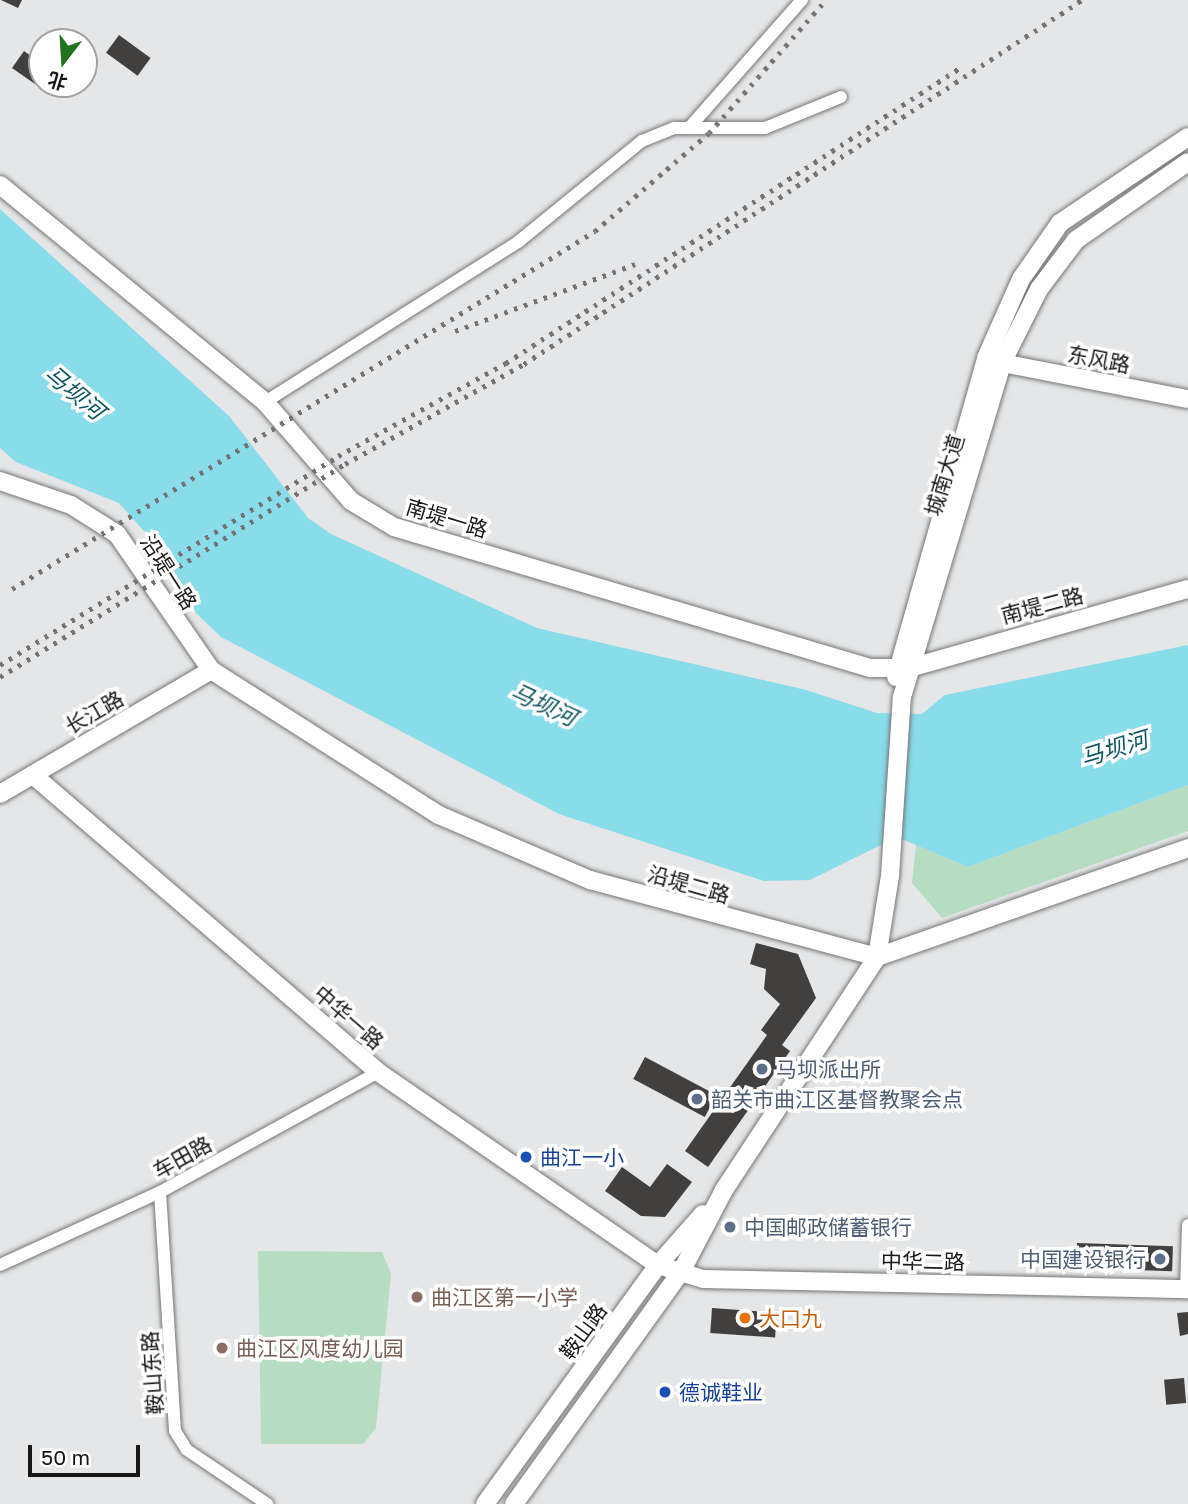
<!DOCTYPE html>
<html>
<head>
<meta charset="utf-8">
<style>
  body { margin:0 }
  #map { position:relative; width:1188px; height:1504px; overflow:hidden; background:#e5e6e7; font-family:"Golos Text","Noto Sans SC",sans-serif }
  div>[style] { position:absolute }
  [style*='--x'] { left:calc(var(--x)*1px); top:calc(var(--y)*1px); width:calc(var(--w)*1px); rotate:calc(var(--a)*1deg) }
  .green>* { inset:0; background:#b6ddc1 }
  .water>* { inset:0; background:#89dcea }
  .building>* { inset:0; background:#41403f; transform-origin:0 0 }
  .roads { filter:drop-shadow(0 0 2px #747576) drop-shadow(0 0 2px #747576) }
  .street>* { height:12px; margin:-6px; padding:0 6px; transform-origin:6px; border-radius:6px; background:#fff }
  .secondary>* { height:18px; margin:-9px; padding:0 9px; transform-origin:9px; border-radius:9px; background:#fff }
  .rail>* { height:4.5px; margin-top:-2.25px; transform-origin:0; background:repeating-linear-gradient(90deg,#737374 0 3.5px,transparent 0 10.5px) }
  .dots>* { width:19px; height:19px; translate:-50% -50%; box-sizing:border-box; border:4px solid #fff; border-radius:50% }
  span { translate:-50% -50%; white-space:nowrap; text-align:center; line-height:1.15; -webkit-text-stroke:7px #fff; paint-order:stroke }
  .street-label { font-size:21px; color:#171718 }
  .service-label { font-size:21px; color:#4e5e75 }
  .left { translate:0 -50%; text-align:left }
  .right { translate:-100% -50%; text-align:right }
  .transit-label { font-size:21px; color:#164399 }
  .education-label { font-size:21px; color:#785e54 }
  .food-label { font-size:21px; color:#c56008 }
  .water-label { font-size:23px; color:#0b5560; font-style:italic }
  .north { position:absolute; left:28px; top:28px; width:70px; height:70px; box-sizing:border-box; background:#fff; border:2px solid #a2a2a3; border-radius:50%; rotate:197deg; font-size:19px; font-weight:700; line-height:28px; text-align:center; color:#171718 }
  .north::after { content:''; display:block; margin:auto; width:24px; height:32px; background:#22731d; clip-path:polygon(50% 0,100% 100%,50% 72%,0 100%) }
  .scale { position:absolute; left:28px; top:1445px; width:112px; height:32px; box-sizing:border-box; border:4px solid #171718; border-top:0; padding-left:9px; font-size:21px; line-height:24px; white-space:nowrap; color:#171718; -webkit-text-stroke:5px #fff; paint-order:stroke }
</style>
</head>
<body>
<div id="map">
  <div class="green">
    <div style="clip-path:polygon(1188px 785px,1188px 831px,942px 918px,912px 883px,916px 845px,968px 867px)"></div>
    <div style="clip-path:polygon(258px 1251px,382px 1252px,391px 1274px,376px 1428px,363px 1444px,261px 1444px)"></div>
  </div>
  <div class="water">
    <div style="clip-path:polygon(0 209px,229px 416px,308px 518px,331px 534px,537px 628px,806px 690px,877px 713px,922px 714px,945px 695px,1188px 645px,1188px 785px,968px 867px,897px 837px,810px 880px,764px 881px,559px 814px,221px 637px,192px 609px,152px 540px,119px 503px,16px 462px,0 448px)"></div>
  </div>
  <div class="building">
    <div style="clip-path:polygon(1px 0,22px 0,18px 8px)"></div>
    <div style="left:119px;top:35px;width:39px;height:22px;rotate:36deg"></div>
    <div style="clip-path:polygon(24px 51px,42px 64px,35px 84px,12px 68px)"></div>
    <div style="clip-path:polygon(756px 943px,798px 954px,816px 998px,782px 1045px,790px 1051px,708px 1167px,685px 1151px,767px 1035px,761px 1030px,780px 1004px,764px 989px,766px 969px,750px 964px)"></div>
    <div style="left:645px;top:1057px;width:81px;height:25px;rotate:28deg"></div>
    <div style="clip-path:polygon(667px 1164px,692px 1182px,665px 1217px,641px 1216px,605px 1191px,622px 1167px,650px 1187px)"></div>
    <div style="left:1077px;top:1243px;width:96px;height:25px;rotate:2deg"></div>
    <div style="left:712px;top:1308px;width:65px;height:25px;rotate:4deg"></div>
    <div style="clip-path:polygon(1188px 1312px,1188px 1334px,1180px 1336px,1177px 1313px)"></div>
    <div style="left:1184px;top:1378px;width:25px;height:20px;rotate:85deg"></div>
  </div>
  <div class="roads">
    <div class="street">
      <div style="--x:689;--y:128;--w:171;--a:-48.6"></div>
      <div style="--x:265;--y:402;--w:299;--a:-32.3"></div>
      <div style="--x:518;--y:242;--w:160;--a:-39.2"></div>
      <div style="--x:642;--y:141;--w:35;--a:-22"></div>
      <div style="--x:675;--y:128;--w:90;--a:0"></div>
      <div style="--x:765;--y:128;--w:82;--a:-22.2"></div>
      <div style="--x:160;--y:1192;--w:239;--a:86.4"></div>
      <div style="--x:175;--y:1431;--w:22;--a:58"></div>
      <div style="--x:187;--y:1450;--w:97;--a:34"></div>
      <div style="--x:0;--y:1265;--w:176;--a:-24.5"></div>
      <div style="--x:160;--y:1192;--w:249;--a:-28.8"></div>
      <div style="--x:1186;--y:1289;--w:64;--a:-88.2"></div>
    </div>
    <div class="secondary">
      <div style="--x:0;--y:185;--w:343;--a:39.3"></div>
      <div style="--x:265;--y:402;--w:131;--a:49"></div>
      <div style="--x:351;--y:501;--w:50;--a:31.2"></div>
      <div style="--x:394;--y:527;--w:497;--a:16.5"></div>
      <div style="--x:871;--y:668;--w:39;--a:0"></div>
      <div style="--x:910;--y:668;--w:289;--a:-15.9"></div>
      <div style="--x:1002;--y:363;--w:189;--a:11"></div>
      <div style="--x:0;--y:481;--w:75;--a:18.7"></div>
      <div style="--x:71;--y:505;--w:54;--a:32.2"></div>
      <div style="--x:117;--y:534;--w:165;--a:55.3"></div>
      <div style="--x:211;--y:670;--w:270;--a:32.5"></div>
      <div style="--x:439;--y:815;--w:164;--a:23.3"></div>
      <div style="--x:590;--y:880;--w:297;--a:15"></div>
      <div style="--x:877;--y:957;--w:330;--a:-19.3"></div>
      <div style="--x:896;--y:677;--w:331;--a:-74.2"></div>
      <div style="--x:986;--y:358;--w:86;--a:-66.1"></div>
      <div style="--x:1021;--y:279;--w:68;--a:-55.1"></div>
      <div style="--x:1060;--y:223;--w:154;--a:-33.9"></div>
      <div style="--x:33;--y:775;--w:455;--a:40.7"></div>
      <div style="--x:378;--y:1072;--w:340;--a:34.6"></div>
      <div style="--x:658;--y:1265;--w:47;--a:17.3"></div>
      <div style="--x:703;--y:1279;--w:485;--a:1.2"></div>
      <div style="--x:0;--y:794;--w:245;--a:-30.4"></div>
      <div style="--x:485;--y:1504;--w:295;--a:-54.1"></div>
      <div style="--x:658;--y:1265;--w:68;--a:-48.6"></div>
      <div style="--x:514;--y:1504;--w:286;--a:-54.3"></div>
      <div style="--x:681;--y:1272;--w:93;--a:-62.3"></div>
      <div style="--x:724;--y:1190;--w:279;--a:-56.7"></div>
      <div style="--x:877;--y:957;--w:82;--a:-80.9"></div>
      <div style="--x:890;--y:876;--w:179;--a:-86.2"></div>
      <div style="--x:902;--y:697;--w:349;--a:-73.3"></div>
      <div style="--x:1002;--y:363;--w:83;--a:-63.4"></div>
      <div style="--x:1039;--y:289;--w:61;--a:-52.9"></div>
      <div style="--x:1076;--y:240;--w:136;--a:-34.9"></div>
    </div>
  </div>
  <div class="rail">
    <div style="--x:455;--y:331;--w:192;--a:-20.4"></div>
    <div style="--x:12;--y:589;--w:684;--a:-31.55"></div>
    <div style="--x:595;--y:231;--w:150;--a:-40.7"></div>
    <div style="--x:709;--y:133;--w:177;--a:-48.7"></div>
    <div style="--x:0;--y:665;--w:397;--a:-31.7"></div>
    <div style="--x:338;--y:456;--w:192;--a:-29"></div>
    <div style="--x:506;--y:363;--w:539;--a:-33.04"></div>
    <div style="--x:0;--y:677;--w:405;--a:-31.7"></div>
    <div style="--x:345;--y:464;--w:205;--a:-29.2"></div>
    <div style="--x:524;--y:364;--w:666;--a:-33.12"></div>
  </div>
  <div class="dots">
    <div style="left:762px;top:1069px;background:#5c6f8a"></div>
    <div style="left:697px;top:1099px;background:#5c6f8a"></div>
    <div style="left:526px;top:1157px;background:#1a4fb4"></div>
    <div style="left:730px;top:1227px;background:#5c6f8a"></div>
    <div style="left:1160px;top:1259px;background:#5c6f8a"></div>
    <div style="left:417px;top:1297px;background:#8d6e63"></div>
    <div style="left:745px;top:1318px;background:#e8710a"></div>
    <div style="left:222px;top:1348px;background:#8d6e63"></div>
    <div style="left:665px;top:1392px;background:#1a4fb4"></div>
  </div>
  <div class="street-label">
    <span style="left:1099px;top:359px;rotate:11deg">东风路</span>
    <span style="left:944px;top:475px;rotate:-73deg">城南大道</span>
    <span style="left:447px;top:518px;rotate:17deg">南堤一路</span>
    <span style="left:169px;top:572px;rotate:57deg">沿堤一路</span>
    <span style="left:1042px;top:605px;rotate:-15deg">南堤二路</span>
    <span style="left:94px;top:712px;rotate:-30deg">长江路</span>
    <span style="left:689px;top:884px;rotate:16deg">沿堤二路</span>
    <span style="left:349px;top:1017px;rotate:41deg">中华一路</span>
    <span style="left:182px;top:1157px;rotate:-29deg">车田路</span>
    <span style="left:923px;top:1261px;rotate:1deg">中华二路</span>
    <span style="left:583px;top:1331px;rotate:-54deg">鞍山路</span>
    <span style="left:152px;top:1373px;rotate:-94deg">鞍山东路</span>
  </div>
  <div class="service-label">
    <span class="left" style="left:776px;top:1069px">马坝派出所</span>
    <span class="left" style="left:711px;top:1099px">韶关市曲江区基督教聚会点</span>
    <span class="left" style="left:744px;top:1227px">中国邮政储蓄银行</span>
    <span class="right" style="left:1146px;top:1259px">中国建设银行</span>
  </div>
  <div class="transit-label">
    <span class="left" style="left:540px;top:1157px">曲江一小</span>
    <span class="left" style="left:679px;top:1392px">德诚鞋业</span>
  </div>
  <div class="education-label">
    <span class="left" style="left:431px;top:1297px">曲江区第一小学</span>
    <span class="left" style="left:236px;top:1348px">曲江区风度幼儿园</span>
  </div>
  <div class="food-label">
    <span class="left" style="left:759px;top:1318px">大口九</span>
  </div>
  <div class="water-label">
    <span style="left:75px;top:392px;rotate:40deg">马坝河</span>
    <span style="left:544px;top:704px;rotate:25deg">马坝河</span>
    <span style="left:1114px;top:748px;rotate:-17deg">马坝河</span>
  </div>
  <div class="north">北</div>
  <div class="scale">50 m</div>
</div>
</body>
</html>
